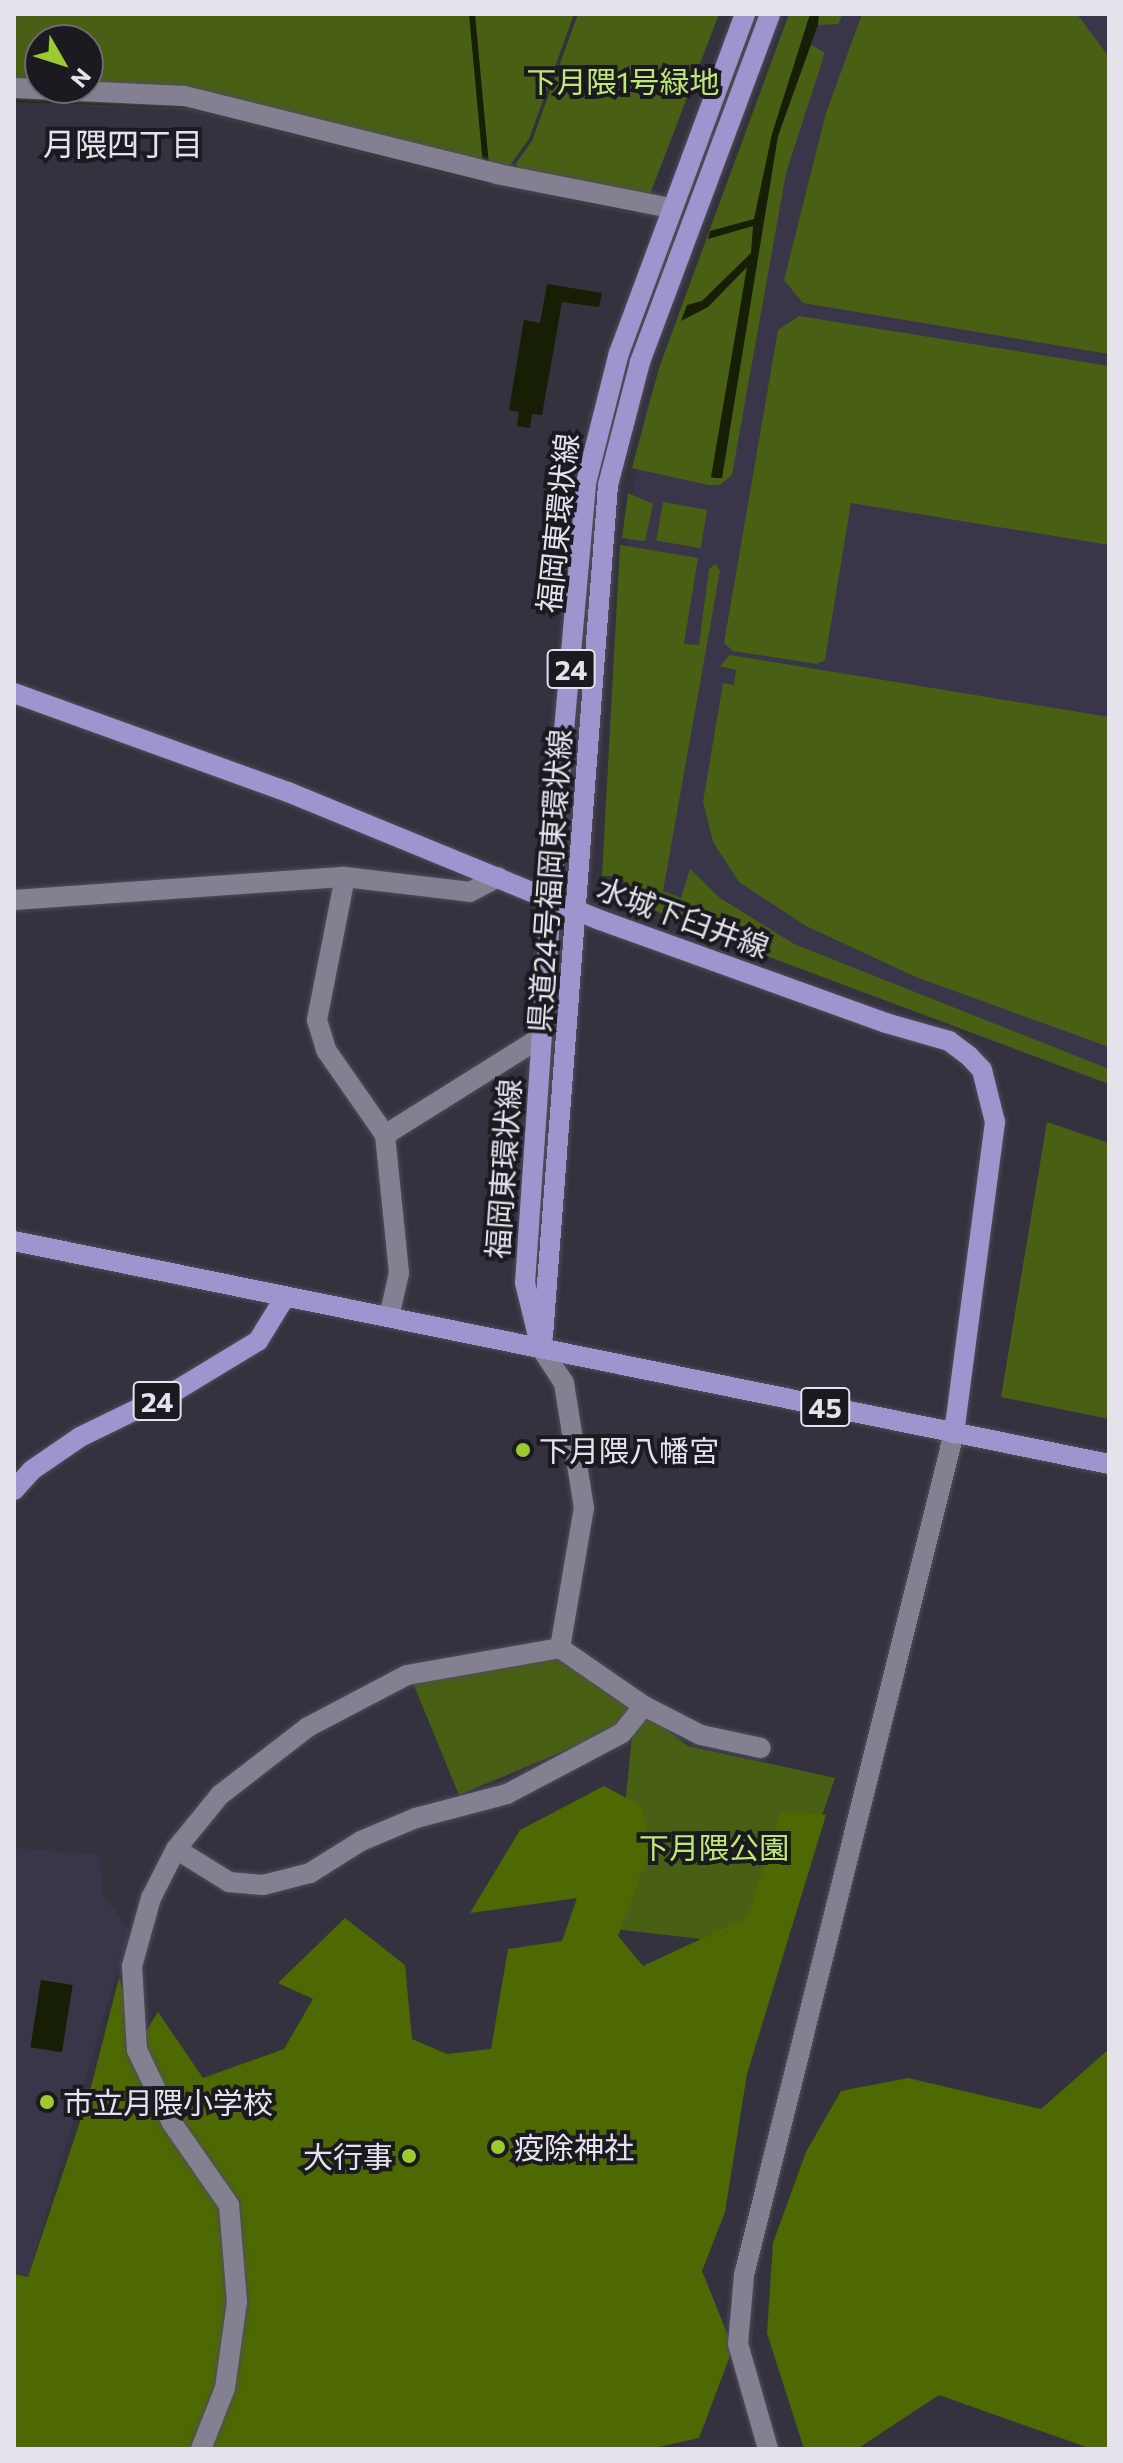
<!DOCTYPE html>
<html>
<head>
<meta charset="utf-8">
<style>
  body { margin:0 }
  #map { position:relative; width:1123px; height:2463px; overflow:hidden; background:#34323f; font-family:Commissioner,"Noto Sans JP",sans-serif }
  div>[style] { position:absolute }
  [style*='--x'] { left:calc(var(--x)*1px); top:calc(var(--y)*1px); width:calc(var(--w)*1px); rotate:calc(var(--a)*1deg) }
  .built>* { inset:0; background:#39364a }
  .green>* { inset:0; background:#495f13; transform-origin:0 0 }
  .forest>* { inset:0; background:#4e6902 }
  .water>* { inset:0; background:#161e04; transform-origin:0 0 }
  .stream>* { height:6px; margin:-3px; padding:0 3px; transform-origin:3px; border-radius:3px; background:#161e04 }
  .roads { filter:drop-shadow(0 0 2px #4f4e59) drop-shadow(0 0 2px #4f4e59) }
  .minor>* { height:20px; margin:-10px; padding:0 10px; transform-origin:10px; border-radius:10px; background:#838191 }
  .major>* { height:20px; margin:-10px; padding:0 10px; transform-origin:10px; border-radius:10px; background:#9f95ce }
  .dots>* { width:22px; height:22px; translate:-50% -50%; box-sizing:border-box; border:4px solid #1b1a21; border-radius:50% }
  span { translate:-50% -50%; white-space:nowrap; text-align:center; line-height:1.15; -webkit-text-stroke:8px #1b1a21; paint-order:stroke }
  .shield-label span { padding:2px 6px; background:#1b1a21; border:2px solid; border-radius:6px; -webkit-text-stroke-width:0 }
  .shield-label { font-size:28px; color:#e4e3eb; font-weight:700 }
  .park-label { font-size:30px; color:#bfe773 }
  .street-label { font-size:30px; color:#e4e3eb }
  .poi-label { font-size:30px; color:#e4e3eb }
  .left { translate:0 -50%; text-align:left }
  .right { translate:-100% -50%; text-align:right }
  .neighbourhood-label { font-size:32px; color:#e4e3eb }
  .frame { position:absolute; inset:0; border:16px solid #e4e3eb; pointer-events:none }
  .north { position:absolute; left:24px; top:24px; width:80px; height:80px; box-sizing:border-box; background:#1b1a21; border:2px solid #6b6a72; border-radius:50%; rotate:129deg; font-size:22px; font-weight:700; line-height:32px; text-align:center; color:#e4e3eb }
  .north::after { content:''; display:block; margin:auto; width:28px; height:36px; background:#9dca30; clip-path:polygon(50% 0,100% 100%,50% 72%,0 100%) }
</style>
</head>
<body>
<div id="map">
  <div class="built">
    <div style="clip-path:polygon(790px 14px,1109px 14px,1109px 1084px,673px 921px,645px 905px,624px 885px,606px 803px,624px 561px,645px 411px)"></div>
    <div style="clip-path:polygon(14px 1848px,100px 1855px,102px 1892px,129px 1930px,28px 2277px,14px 2274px)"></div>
  </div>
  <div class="green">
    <div style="clip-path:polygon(14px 14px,574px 14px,529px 139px,505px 172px,88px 85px,88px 40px,40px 40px,40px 84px,14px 84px)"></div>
    <div style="clip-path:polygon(578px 14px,719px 14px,649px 197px,520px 174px,516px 163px,532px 141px)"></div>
    <div style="clip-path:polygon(789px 14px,843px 14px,838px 24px,818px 25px,811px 45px,824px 52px,823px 59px,786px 173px,732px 475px,720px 485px,708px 485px,632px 468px,659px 368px)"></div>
    <div style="clip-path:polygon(862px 14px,1077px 14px,1109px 57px,1109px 354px,803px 303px,784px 280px,826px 113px)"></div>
    <div style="clip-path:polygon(799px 316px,1109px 366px,1109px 545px,851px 503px,825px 660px,817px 664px,733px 651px,724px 643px,778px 330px)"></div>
    <div style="clip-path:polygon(628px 493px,653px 504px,645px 541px,622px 538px)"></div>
    <div style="left:663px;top:502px;width:45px;height:39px;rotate:10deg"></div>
    <div style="clip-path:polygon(620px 545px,698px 558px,684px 644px,699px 645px,709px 569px,716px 564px,720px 571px,663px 891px,681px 898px,690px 869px,720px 898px,794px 944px,1109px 1069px,1109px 1084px,673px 921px,637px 899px,620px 876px,602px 876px)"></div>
    <div style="clip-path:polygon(730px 655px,1109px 717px,1109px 1047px,916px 977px,806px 926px,739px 882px,713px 842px,703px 802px,723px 683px,734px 685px,736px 670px,720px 666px)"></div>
    <div style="clip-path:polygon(1047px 1122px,1109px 1143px,1109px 1419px,1001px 1397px)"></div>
    <div style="clip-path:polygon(557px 1654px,636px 1707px,619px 1728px,459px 1795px,413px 1683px)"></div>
    <div style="clip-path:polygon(649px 1715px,688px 1746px,835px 1778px,776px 1948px,598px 1927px,617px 1886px,632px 1736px)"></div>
  </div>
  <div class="forest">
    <div style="clip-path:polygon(604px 1786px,641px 1806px,651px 1847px,618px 1936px,643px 1966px,748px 1917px,781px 1811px,826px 1815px,747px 2074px,725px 2212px,702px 2271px,733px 2348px,699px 2438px,650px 2449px,14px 2449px,14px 2274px,28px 2277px,89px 2095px,119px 1978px,139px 2042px,158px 2012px,203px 2078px,284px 2049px,313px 1999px,278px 1983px,345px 1918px,405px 1965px,412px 2039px,447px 2054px,491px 2049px,508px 1949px,562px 1941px,577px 1898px,470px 1913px,520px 1830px)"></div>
    <div style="clip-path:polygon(1109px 2049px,1109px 2449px,1092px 2449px,939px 2395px,857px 2449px,804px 2449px,767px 2333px,773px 2243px,806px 2152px,841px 2091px,908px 2078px,1041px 2109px)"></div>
  </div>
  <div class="water">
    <div style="clip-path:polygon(810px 14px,819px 14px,818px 25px,778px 136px,722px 478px,715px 478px,711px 477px,747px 267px,708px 307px,681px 321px,687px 305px,702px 301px,751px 253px,753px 226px,708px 239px,710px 231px,754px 219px,772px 134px)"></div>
    <div style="clip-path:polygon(14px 92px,185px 101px,638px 208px,636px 213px,485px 183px,186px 108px,14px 102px)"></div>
    <div style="clip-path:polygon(547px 284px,602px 293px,599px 307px,562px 302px,542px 415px,532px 414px,530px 428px,517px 426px,519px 412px,509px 410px,524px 320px,540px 323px)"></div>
    <div style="left:41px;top:1980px;width:32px;height:68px;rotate:9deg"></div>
  </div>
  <div class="stream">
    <div style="--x:472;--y:14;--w:153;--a:84.7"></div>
  </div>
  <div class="roads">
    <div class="minor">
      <div style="--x:14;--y:88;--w:171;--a:2.7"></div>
      <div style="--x:185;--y:96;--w:322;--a:14"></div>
      <div style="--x:497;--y:174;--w:176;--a:11.1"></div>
      <div style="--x:345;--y:877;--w:146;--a:101.1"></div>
      <div style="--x:317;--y:1020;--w:31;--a:73"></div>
      <div style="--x:326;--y:1050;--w:103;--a:55.2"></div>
      <div style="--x:385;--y:1135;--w:139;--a:84.2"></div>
      <div style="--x:399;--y:1273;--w:45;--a:102.8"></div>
      <div style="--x:14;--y:900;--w:332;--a:-4"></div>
      <div style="--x:345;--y:877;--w:126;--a:6.8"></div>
      <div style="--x:470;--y:892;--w:32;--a:-28"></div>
      <div style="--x:385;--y:1135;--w:184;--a:-32.1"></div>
      <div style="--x:560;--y:1648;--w:102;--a:34.6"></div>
      <div style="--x:644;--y:1706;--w:64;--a:27"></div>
      <div style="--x:701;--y:1735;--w:61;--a:12.2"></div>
      <div style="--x:176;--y:1849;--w:62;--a:31.9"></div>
      <div style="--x:229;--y:1882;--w:34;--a:5"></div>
      <div style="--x:263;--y:1885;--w:49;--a:-14.3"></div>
      <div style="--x:310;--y:1873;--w:60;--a:-32.1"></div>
      <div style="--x:361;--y:1841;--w:60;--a:-22.7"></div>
      <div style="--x:416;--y:1818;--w:94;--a:-14.8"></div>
      <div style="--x:507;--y:1794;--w:130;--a:-27.9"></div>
      <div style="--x:622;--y:1733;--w:35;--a:-51"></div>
      <div style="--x:201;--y:2449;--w:66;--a:-68.5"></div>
      <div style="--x:225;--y:2388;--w:87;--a:-82.1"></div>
      <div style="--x:237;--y:2302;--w:97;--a:-94.7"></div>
      <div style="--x:229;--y:2205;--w:100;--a:-124.8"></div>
      <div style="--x:172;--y:2123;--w:81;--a:-115.6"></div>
      <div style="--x:137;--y:2050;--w:84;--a:-93.4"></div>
      <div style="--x:132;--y:1966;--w:71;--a:-74.4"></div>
      <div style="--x:151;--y:1898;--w:55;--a:-63"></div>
      <div style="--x:176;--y:1849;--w:70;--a:-50.8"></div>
      <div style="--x:220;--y:1795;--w:111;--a:-37.7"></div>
      <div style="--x:308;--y:1727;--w:112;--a:-27.7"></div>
      <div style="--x:407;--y:1675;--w:155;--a:-10"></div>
      <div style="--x:560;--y:1648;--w:142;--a:-80.3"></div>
      <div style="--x:584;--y:1508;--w:127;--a:-99.1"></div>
      <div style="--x:564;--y:1383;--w:42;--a:-123.3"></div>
      <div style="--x:768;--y:2449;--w:109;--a:-105.9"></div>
      <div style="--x:738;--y:2344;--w:69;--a:-85"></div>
      <div style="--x:744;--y:2275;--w:868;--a:-76"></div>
    </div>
    <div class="major">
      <div style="--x:14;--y:693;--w:291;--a:19.9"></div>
      <div style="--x:288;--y:792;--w:337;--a:22.3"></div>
      <div style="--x:600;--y:920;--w:304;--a:19.8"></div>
      <div style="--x:886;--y:1023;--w:66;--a:15.9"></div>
      <div style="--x:949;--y:1041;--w:25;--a:37"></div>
      <div style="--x:969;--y:1056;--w:19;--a:47"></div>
      <div style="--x:982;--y:1070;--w:54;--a:76"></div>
      <div style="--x:995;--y:1122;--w:314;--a:97.5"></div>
      <div style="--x:14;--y:1241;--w:1117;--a:11.51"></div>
      <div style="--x:543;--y:1336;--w:853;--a:-85.63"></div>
      <div style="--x:608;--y:485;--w:127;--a:-75.4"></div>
      <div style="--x:640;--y:362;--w:371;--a:-69.5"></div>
      <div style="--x:541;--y:1348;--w:67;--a:-103.8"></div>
      <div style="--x:525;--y:1283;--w:486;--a:-86.1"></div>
      <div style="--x:558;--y:798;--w:316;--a:-84.9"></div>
      <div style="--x:586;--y:483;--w:134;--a:-75.8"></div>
      <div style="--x:619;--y:353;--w:362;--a:-69.6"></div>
      <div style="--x:14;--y:1490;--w:27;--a:-48"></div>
      <div style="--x:32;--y:1470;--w:58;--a:-34.5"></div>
      <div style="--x:80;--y:1437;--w:108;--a:-25.9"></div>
      <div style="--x:177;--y:1390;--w:95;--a:-31.2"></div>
      <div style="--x:258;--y:1341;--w:52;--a:-58.5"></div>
    </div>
  </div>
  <div class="dots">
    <div style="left:523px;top:1450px;background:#9dca30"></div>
    <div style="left:47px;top:2102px;background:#9dca30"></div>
    <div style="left:498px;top:2147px;background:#9dca30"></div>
    <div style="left:409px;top:2156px;background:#9dca30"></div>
  </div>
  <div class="shield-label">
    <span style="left:571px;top:669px">24</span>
    <span style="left:157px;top:1401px">24</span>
    <span style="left:825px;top:1407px">45</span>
  </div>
  <div class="park-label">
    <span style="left:623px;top:81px">下月隈1号緑地</span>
    <span style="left:714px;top:1847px">下月隈公園</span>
  </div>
  <div class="street-label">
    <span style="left:557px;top:523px;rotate:-84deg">福岡東環状線</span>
    <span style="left:549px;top:881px;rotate:-86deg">県道24号福岡東環状線</span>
    <span style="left:683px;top:917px;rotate:20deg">水城下臼井線</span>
    <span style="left:503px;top:1169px;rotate:-86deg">福岡東環状線</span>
  </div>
  <div class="poi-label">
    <span class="left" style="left:539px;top:1450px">下月隈八幡宮</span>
    <span class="left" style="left:63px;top:2102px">市立月隈小学校</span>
    <span class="left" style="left:514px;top:2147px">疫除神社</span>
    <span class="right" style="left:393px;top:2156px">大行事</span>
  </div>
  <div class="neighbourhood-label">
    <span style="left:123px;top:143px">月隈四丁目</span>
  </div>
  <div class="frame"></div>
  <div class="north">N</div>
</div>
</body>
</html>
